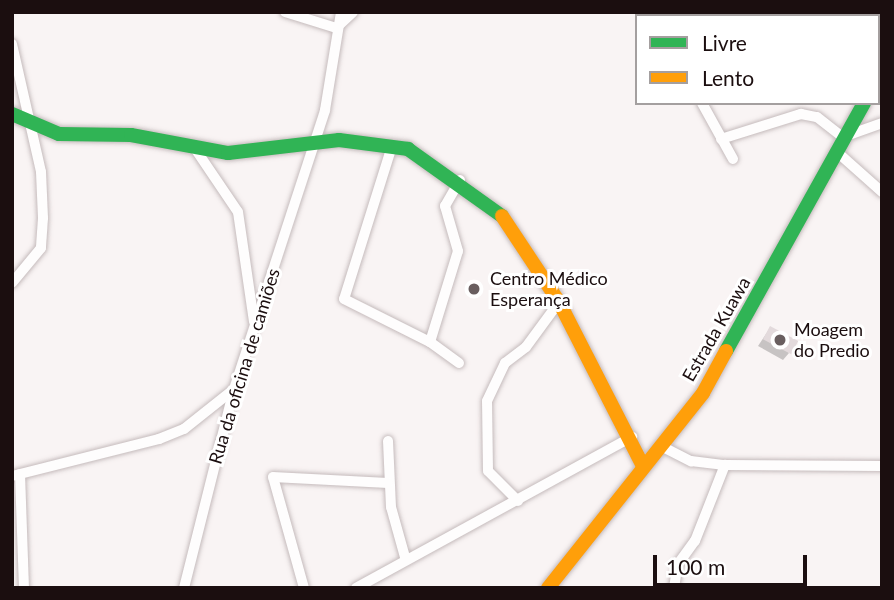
<!DOCTYPE html>
<html>
<head>
<meta charset="utf-8">
<style>
  body { margin:0 }
  #map { position:relative; width:894px; height:600px; overflow:hidden; background:#f9f4f4; font-family:Lato,sans-serif }
  div>[style] { position:absolute }
  [style*='--x'] { left:calc(var(--x)*1px); top:calc(var(--y)*1px); width:calc(var(--w)*1px); rotate:calc(var(--a)*1deg) }
  .shadow>* { inset:0; background:#0003 }
  .building>* { inset:0; background:#e3dadc; transform-origin:0 0 }
  .roads { filter:drop-shadow(0 0 2px #c5bbbc) drop-shadow(0 0 2px #c5bbbc) }
  .street>* { height:10px; margin:-5px; padding:0 5px; transform-origin:5px; border-radius:5px; background:#fefdfd }
  .fast>* { height:14px; margin:-7px; padding:0 7px; transform-origin:7px; border-radius:7px; background:#30b455 }
  .slow>* { height:14px; margin:-7px; padding:0 7px; transform-origin:7px; border-radius:7px; background:#ff9f0a }
  .dots>* { width:19px; height:19px; translate:-50% -50%; box-sizing:border-box; border:4px solid #fff; border-radius:50% }
  span { translate:-50% -50%; white-space:nowrap; text-align:center; line-height:1.15; -webkit-text-stroke:6px #fff; paint-order:stroke }
  .poi-label { font-size:18px; color:#1b0e0f }
  .left { translate:0 -50%; text-align:left }
  .street-label { font-size:18px; color:#1b0e0f }
  .frame { position:absolute; inset:0; border:14px solid #1b0e0f; pointer-events:none }
  .legend { position:absolute; left:635px; top:14px; width:245px; height:91px; box-sizing:border-box; background:#fff; border:2px solid #a49f9f; margin:0; padding:9px 12px; list-style:none; font-size:21px; color:#1b0e0f }
  .legend li { display:flex; align-items:center; gap:14px; height:35px }
  .legend b { width:35px; border:2px solid #a49f9f }
  .scale { position:absolute; left:653px; top:555px; width:154px; height:32px; box-sizing:border-box; border:4px solid #1b0e0f; border-top:0; padding-left:9px; font-size:21px; line-height:24px; white-space:nowrap; color:#1b0e0f; -webkit-text-stroke:5px #fff; paint-order:stroke }
</style>
</head>
<body>
<div id="map">
  <div class="shadow">
    <div style="clip-path:polygon(770px 328px,789px 353px,783px 360px,758px 346px)"></div>
  </div>
  <div class="building">
    <div style="left:770px;top:326px;width:32px;height:15px;rotate:28deg"></div>
  </div>
  <div class="roads">
    <div class="street">
      <div style="--x:285;--y:12;--w:53;--a:17.4"></div>
      <div style="--x:336;--y:28;--w:23;--a:-43"></div>
      <div style="--x:713;--y:16;--w:4;--a:-76"></div>
      <div style="--x:12;--y:44;--w:131;--a:77.2"></div>
      <div style="--x:41;--y:172;--w:46;--a:87.5"></div>
      <div style="--x:43;--y:218;--w:30;--a:94"></div>
      <div style="--x:41;--y:248;--w:45;--a:129.6"></div>
      <div style="--x:702;--y:103;--w:64;--a:61"></div>
      <div style="--x:721;--y:139;--w:84;--a:-17.4"></div>
      <div style="--x:801;--y:114;--w:16;--a:11"></div>
      <div style="--x:817;--y:117;--w:33;--a:38"></div>
      <div style="--x:843;--y:137;--w:41;--a:-19.7"></div>
      <div style="--x:392;--y:146;--w:160;--a:107.4"></div>
      <div style="--x:344;--y:299;--w:96;--a:26.6"></div>
      <div style="--x:194;--y:147;--w:78;--a:55.9"></div>
      <div style="--x:238;--y:212;--w:111;--a:81.7"></div>
      <div style="--x:836;--y:151;--w:62;--a:41.7"></div>
      <div style="--x:459;--y:363;--w:36;--a:-144"></div>
      <div style="--x:430;--y:342;--w:95;--a:-72.9"></div>
      <div style="--x:458;--y:251;--w:47;--a:-106.1"></div>
      <div style="--x:445;--y:206;--w:30;--a:-60"></div>
      <div style="--x:388;--y:441;--w:66;--a:87.4"></div>
      <div style="--x:391;--y:507;--w:52;--a:74.4"></div>
      <div style="--x:661;--y:446;--w:34;--a:27"></div>
      <div style="--x:691;--y:461;--w:34;--a:7"></div>
      <div style="--x:725;--y:465;--w:157;--a:0.4"></div>
      <div style="--x:20;--y:474;--w:114;--a:88"></div>
      <div style="--x:12;--y:476;--w:152;--a:-14.1"></div>
      <div style="--x:159;--y:439;--w:27;--a:-22"></div>
      <div style="--x:184;--y:429;--w:63;--a:-38.5"></div>
      <div style="--x:518;--y:501;--w:42;--a:-135"></div>
      <div style="--x:488;--y:471;--w:70;--a:-90.8"></div>
      <div style="--x:487;--y:401;--w:42;--a:-64.7"></div>
      <div style="--x:505;--y:363;--w:26;--a:-37"></div>
      <div style="--x:526;--y:347;--w:56;--a:-53.7"></div>
      <div style="--x:184;--y:588;--w:205;--a:-75.9"></div>
      <div style="--x:234;--y:389;--w:293;--a:-71.9"></div>
      <div style="--x:325;--y:110;--w:99;--a:-80.7"></div>
      <div style="--x:304;--y:588;--w:115;--a:-105.6"></div>
      <div style="--x:273;--y:477;--w:115;--a:3"></div>
      <div style="--x:356;--y:588;--w:315;--a:-28.7"></div>
      <div style="--x:674;--y:588;--w:24;--a:-81"></div>
      <div style="--x:678;--y:564;--w:29;--a:-54"></div>
      <div style="--x:695;--y:541;--w:82;--a:-68.5"></div>
    </div>
    <div class="fast">
      <div style="--x:12;--y:114;--w:51;--a:23.1"></div>
      <div style="--x:59;--y:134;--w:72;--a:0.8"></div>
      <div style="--x:131;--y:135;--w:99;--a:10.5"></div>
      <div style="--x:228;--y:153;--w:112;--a:-6.7"></div>
      <div style="--x:339;--y:140;--w:70;--a:7.4"></div>
      <div style="--x:408;--y:149;--w:115;--a:35.5"></div>
      <div style="--x:726;--y:351;--w:284;--a:-60.9"></div>
    </div>
    <div class="slow">
      <div style="--x:878;--y:79;--w:6;--a:-51"></div>
      <div style="--x:502;--y:216;--w:103;--a:56.5"></div>
      <div style="--x:559;--y:302;--w:184;--a:62.9"></div>
      <div style="--x:548;--y:588;--w:249;--a:-51.5"></div>
      <div style="--x:703;--y:393;--w:48;--a:-61.3"></div>
    </div>
  </div>
  <div class="dots">
    <div style="left:474px;top:289px;background:#695e5f"></div>
    <div style="left:780px;top:340px;background:#695e5f"></div>
  </div>
  <div class="poi-label">
    <span class="left" style="left:490px;top:289px">Centro Médico<br>Esperança</span>
    <span class="left" style="left:794px;top:340px">Moagem<br>do Predio</span>
  </div>
  <div class="street-label">
    <span style="left:716px;top:329px;rotate:-60deg">Estrada Kuawa</span>
    <span style="left:244px;top:366px;rotate:-73deg">Rua da oficina de camiões</span>
  </div>
  <div class="frame"></div>
  <ul class="legend">
  <li><b style="height:9px;background:#30b455"></b>Livre</li>
  <li><b style="height:9px;background:#ff9f0a"></b>Lento</li>
  </ul>
  <div class="scale">100 m</div>
</div>
</body>
</html>
